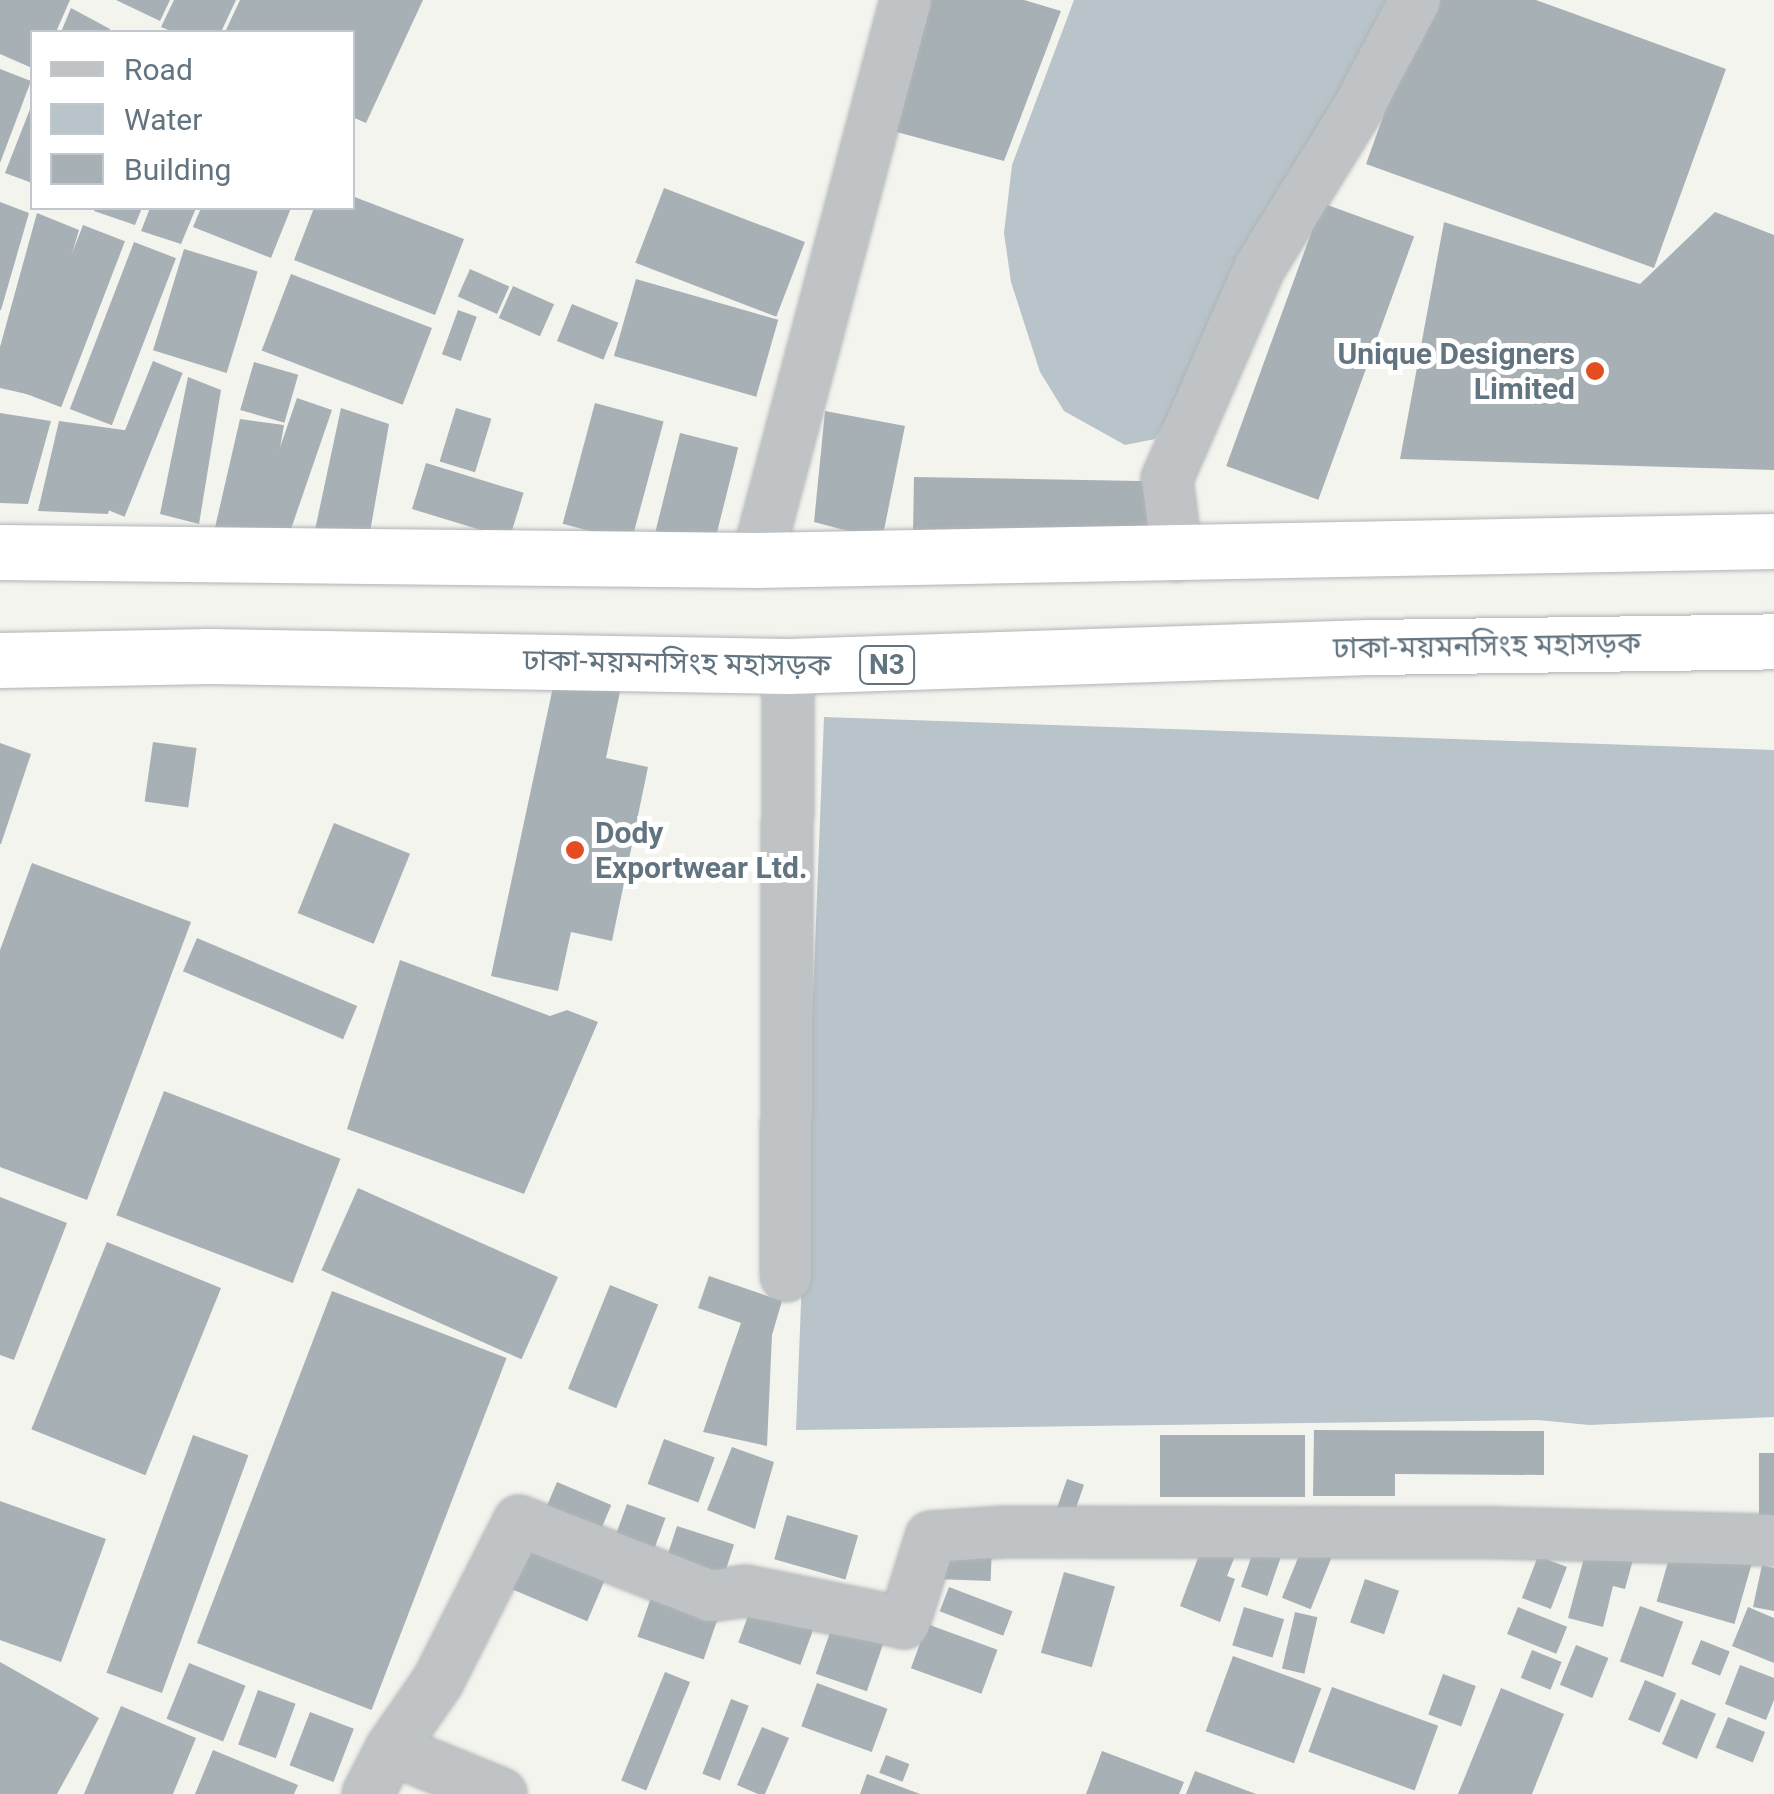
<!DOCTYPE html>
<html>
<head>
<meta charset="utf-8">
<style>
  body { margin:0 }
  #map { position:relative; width:1774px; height:1794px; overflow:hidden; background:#f4f4ef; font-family:Roboto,"Noto Sans Bengali",sans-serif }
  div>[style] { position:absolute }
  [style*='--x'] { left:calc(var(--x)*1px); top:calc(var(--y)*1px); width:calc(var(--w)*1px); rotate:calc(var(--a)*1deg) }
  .water>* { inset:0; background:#b8c4c9 }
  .building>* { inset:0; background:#a7b0b4; transform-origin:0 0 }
  .roads { filter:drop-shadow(0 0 2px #b0b4b7) drop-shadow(0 0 2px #b0b4b7) }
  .minor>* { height:50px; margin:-25px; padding:0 25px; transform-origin:25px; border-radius:25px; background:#bfc3c6 }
  .highway>* { height:55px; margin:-27.5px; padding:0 27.5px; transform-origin:27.5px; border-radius:27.5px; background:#fff }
  .dots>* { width:28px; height:28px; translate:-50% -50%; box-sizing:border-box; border:5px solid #fff; border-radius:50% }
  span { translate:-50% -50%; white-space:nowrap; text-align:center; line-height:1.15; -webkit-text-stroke:10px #fff; paint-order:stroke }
  .shield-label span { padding:2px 8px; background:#fff; border:2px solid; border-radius:8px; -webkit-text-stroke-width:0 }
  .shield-label { font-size:28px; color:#637481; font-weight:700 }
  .poi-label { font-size:30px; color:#637481; font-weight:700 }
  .right { translate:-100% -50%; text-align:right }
  .left { translate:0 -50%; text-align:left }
  .street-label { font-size:30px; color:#637481 }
  .legend { position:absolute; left:30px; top:30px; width:325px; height:180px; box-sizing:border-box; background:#fff; border:2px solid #c1c7cd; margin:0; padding:12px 18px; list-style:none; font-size:30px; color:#637481 }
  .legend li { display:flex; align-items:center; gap:20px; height:50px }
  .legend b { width:50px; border:2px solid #c1c7cd }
</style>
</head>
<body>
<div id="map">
  <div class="water">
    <div style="clip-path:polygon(1074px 0,1393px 0,1356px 87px,1277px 191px,1196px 370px,1155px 439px,1125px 445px,1064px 411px,1040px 372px,1011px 282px,1004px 233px,1012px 165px)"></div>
    <div style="clip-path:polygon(824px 717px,1774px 750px,1774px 1417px,1589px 1425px,1538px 1420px,796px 1430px)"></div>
  </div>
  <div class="building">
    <div style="clip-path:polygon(0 0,70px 0,56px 32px,32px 32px,32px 68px,0 54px)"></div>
    <div style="clip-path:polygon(116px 0,170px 0,160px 21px)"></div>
    <div style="clip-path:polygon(174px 0,236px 0,221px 32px,173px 32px,161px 27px)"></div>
    <div style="clip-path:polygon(240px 0,423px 0,366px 123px,352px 117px,352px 32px,225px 32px)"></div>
    <div style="clip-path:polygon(930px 0,1024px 0,1061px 11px,1004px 161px,893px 131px)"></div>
    <div style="clip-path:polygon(1425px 0,1536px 0,1726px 69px,1654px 268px,1366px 164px)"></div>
    <div style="clip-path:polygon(71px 8px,110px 29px,109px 32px,61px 32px)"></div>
    <div style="clip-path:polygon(0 69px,31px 81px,0 163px)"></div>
    <div style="clip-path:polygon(32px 104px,32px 183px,5px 173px)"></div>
    <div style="left:664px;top:188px;width:151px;height:80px;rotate:21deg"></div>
    <div style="clip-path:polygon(352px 196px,464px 239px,435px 315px,294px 260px,314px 208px,352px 208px)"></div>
    <div style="clip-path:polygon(0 202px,29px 213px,1px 310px,0 310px)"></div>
    <div style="left:1322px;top:203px;width:98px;height:280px;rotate:20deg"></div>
    <div style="clip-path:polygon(95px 208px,142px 208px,135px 225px,94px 211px)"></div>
    <div style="clip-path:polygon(150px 208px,196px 208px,181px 244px,141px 231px)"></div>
    <div style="clip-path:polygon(201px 208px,291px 208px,271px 258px,193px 227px)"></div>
    <div style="clip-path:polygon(1715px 212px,1774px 235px,1774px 470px,1400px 459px,1444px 222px,1640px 284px)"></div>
    <div style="clip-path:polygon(37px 213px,79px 230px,31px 395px,0 388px,0 347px)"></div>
    <div style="left:83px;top:225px;width:45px;height:178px;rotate:21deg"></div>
    <div style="left:134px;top:242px;width:45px;height:179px;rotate:21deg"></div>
    <div style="left:184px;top:249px;width:77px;height:106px;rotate:17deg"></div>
    <div style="left:470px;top:269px;width:43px;height:30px;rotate:24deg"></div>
    <div style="left:291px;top:274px;width:151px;height:82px;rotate:21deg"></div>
    <div style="left:636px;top:279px;width:148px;height:80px;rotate:16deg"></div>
    <div style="left:513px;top:286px;width:45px;height:35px;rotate:24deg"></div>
    <div style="left:572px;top:304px;width:50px;height:40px;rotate:22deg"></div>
    <div style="left:458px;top:310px;width:20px;height:47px;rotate:20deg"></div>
    <div style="left:153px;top:361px;width:32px;height:155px;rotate:22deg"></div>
    <div style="left:254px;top:362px;width:46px;height:50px;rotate:16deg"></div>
    <div style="clip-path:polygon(188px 377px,221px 390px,199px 524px,160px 514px)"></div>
    <div style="left:297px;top:398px;width:37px;height:146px;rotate:19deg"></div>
    <div style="left:595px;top:403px;width:71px;height:125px;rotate:15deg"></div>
    <div style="clip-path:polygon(341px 408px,389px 424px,367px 549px,312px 544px)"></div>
    <div style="left:456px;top:408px;width:37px;height:56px;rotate:17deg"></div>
    <div style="clip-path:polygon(825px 411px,905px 426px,882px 540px,814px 522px)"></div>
    <div style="clip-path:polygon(0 413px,51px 421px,28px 504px,0 503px)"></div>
    <div style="clip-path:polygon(240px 419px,284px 425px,264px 539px,214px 532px)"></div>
    <div style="clip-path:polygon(59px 421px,131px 431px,108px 514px,38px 511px)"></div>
    <div style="left:680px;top:433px;width:60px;height:101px;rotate:14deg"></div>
    <div style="left:426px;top:463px;width:102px;height:48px;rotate:17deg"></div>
    <div style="left:914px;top:477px;width:240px;height:66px;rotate:1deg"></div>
    <div style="clip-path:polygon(556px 673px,621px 687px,606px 758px,648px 767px,612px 941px,571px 932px,558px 991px,491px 976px)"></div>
    <div style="left:153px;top:742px;width:44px;height:60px;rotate:8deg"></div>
    <div style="clip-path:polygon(0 743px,31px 754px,1px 844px,0 844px)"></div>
    <div style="left:334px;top:823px;width:82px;height:97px;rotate:22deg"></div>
    <div style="clip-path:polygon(32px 863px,191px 922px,87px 1200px,0 1167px,0 950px)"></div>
    <div style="left:197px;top:938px;width:174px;height:36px;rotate:23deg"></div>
    <div style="clip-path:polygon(400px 960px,550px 1016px,567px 1010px,598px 1022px,524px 1194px,347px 1129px)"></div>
    <div style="left:164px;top:1091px;width:189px;height:133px;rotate:21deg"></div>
    <div style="left:358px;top:1188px;width:219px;height:90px;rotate:24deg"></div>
    <div style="clip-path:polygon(0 1197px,67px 1223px,14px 1360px,0 1355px)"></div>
    <div style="left:107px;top:1242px;width:123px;height:202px;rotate:22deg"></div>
    <div style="clip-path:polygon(709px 1276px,782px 1301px,772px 1335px,767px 1446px,703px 1432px,741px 1323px,698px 1308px)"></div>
    <div style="left:610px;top:1285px;width:52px;height:112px;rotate:22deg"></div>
    <div style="left:332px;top:1291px;width:187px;height:377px;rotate:21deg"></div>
    <div style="clip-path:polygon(1314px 1430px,1544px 1431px,1544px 1475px,1395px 1474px,1395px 1496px,1313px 1496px)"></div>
    <div style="left:193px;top:1435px;width:59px;height:253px;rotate:20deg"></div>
    <div style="left:1160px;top:1435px;width:145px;height:62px"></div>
    <div style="left:664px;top:1439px;width:54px;height:48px;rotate:20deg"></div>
    <div style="clip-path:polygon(732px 1447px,774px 1462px,755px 1529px,707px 1510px)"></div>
    <div style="left:1759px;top:1453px;width:15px;height:83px"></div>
    <div style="left:1067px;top:1479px;width:18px;height:33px;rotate:19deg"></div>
    <div style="left:557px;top:1482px;width:59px;height:42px;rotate:23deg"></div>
    <div style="clip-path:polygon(0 1501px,106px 1539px,61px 1662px,0 1640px)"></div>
    <div style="left:627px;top:1504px;width:41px;height:50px;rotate:20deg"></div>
    <div style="left:787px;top:1515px;width:74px;height:46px;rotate:16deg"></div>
    <div style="left:677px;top:1526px;width:60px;height:50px;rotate:18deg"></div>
    <div style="left:523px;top:1532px;width:94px;height:57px;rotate:23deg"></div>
    <div style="clip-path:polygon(1205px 1539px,1237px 1551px,1227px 1576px,1235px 1579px,1220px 1622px,1180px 1606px)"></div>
    <div style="left:1674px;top:1541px;width:81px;height:63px;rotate:16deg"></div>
    <div style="left:936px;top:1542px;width:56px;height:37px;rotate:2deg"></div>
    <div style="left:1304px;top:1543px;width:31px;height:59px;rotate:22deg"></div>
    <div style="clip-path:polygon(1588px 1543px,1634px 1556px,1625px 1589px,1613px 1586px,1603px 1627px,1568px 1618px)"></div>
    <div style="left:1254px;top:1549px;width:28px;height:40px;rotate:19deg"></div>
    <div style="left:1538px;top:1556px;width:31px;height:45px;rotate:21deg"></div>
    <div style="clip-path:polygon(1762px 1565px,1774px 1568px,1774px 1611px,1753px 1607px)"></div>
    <div style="left:1064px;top:1572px;width:53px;height:84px;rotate:16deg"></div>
    <div style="left:1365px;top:1579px;width:36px;height:46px;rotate:19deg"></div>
    <div style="left:657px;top:1580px;width:70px;height:60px;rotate:19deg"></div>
    <div style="left:949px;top:1587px;width:68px;height:26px;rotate:21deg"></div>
    <div style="left:753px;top:1602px;width:66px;height:43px;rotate:20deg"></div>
    <div style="left:1640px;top:1606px;width:46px;height:59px;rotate:20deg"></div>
    <div style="left:1244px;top:1607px;width:42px;height:40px;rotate:17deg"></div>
    <div style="left:1518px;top:1607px;width:53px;height:29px;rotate:22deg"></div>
    <div style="clip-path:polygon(1748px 1607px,1774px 1618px,1774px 1663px,1732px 1646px)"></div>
    <div style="left:1295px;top:1612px;width:23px;height:58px;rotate:13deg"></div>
    <div style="left:835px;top:1618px;width:54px;height:59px;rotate:19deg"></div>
    <div style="left:927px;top:1624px;width:75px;height:47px;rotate:20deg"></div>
    <div style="left:1701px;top:1640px;width:31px;height:26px;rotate:22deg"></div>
    <div style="left:1576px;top:1645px;width:35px;height:43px;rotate:22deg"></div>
    <div style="left:1532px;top:1650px;width:32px;height:30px;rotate:22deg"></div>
    <div style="left:1233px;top:1656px;width:94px;height:80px;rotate:20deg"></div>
    <div style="clip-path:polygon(0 1662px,99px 1718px,57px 1794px,0 1794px)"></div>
    <div style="left:189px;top:1663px;width:61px;height:60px;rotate:22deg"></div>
    <div style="clip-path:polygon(1740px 1665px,1774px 1678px,1774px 1700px,1766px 1720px,1725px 1704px)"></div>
    <div style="left:665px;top:1672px;width:27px;height:117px;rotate:22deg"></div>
    <div style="left:1443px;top:1674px;width:35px;height:43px;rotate:20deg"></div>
    <div style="left:1645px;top:1680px;width:34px;height:43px;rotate:23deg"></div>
    <div style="left:817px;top:1683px;width:75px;height:46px;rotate:20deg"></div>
    <div style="left:1332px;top:1687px;width:113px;height:69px;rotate:20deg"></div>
    <div style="clip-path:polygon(1501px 1688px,1564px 1714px,1532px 1794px,1458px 1794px)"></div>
    <div style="left:258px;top:1690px;width:40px;height:58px;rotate:20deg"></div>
    <div style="left:731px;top:1699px;width:19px;height:80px;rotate:21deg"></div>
    <div style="left:1681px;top:1699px;width:38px;height:49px;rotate:23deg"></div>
    <div style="clip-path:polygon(121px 1706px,196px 1738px,173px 1794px,84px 1794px)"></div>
    <div style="left:310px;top:1712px;width:47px;height:57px;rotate:21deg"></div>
    <div style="left:1728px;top:1717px;width:40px;height:33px;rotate:22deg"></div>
    <div style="clip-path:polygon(762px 1727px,789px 1738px,765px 1794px,758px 1794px,737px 1785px)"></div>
    <div style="clip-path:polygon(213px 1750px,298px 1785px,294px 1794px,195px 1794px)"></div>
    <div style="clip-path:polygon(1102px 1751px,1184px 1782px,1179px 1794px,1086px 1794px)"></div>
    <div style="left:886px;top:1755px;width:25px;height:19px;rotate:21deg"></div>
    <div style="clip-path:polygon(1195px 1771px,1256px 1794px,1186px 1794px)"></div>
    <div style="clip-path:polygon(867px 1774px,920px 1794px,860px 1794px)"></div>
  </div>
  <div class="roads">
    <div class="minor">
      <div style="--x:1177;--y:556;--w:78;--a:-97.4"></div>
      <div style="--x:1167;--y:479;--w:230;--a:-66.4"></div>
      <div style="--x:1259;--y:268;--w:188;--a:-58.3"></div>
      <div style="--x:1358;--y:108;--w:122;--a:-62.2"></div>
      <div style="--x:757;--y:560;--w:579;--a:-75.1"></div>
      <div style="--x:786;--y:1276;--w:610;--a:-89.81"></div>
      <div style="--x:391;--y:1749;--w:83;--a:-55.3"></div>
      <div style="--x:438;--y:1681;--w:179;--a:-63.1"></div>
      <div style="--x:519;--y:1521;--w:205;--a:21.4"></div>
      <div style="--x:710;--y:1596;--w:36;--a:-8"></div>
      <div style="--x:746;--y:1591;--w:161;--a:11.4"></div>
      <div style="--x:904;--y:1623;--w:90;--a:-72.6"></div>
      <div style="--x:931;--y:1537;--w:73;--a:-3.9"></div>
      <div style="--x:1004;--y:1532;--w:495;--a:0.1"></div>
      <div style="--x:1499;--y:1533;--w:275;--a:1.5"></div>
      <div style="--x:368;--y:1794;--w:51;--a:-62.9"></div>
      <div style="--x:391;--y:1749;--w:119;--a:22.2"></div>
    </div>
    <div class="highway">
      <div style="--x:0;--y:552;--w:757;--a:0.61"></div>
      <div style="--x:757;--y:560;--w:1017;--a:-1.07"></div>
      <div style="--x:0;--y:660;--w:210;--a:-1.1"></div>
      <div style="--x:210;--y:656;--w:578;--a:0.99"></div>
      <div style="--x:788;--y:666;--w:581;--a:-1.87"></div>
      <div style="--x:1369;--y:647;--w:405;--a:-0.8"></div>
    </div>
  </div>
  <div class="dots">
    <div style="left:1595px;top:371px;background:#e34d21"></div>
    <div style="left:575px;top:850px;background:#e34d21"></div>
  </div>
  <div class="shield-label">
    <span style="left:887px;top:665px">N3</span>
  </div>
  <div class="poi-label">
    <span class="right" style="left:1575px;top:371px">Unique Designers<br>Limited</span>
    <span class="left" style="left:595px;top:850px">Dody<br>Exportwear Ltd.</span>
  </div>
  <div class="street-label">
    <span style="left:1487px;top:646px;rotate:-1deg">ঢাকা-ময়মনসিংহ মহাসড়ক</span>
    <span style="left:677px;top:663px;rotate:1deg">ঢাকা-ময়মনসিংহ মহাসড়ক</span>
  </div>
  <ul class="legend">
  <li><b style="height:12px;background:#bfc3c6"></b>Road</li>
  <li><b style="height:28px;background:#b8c4c9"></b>Water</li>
  <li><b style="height:28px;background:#a7b0b4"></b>Building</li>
  </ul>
</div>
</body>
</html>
